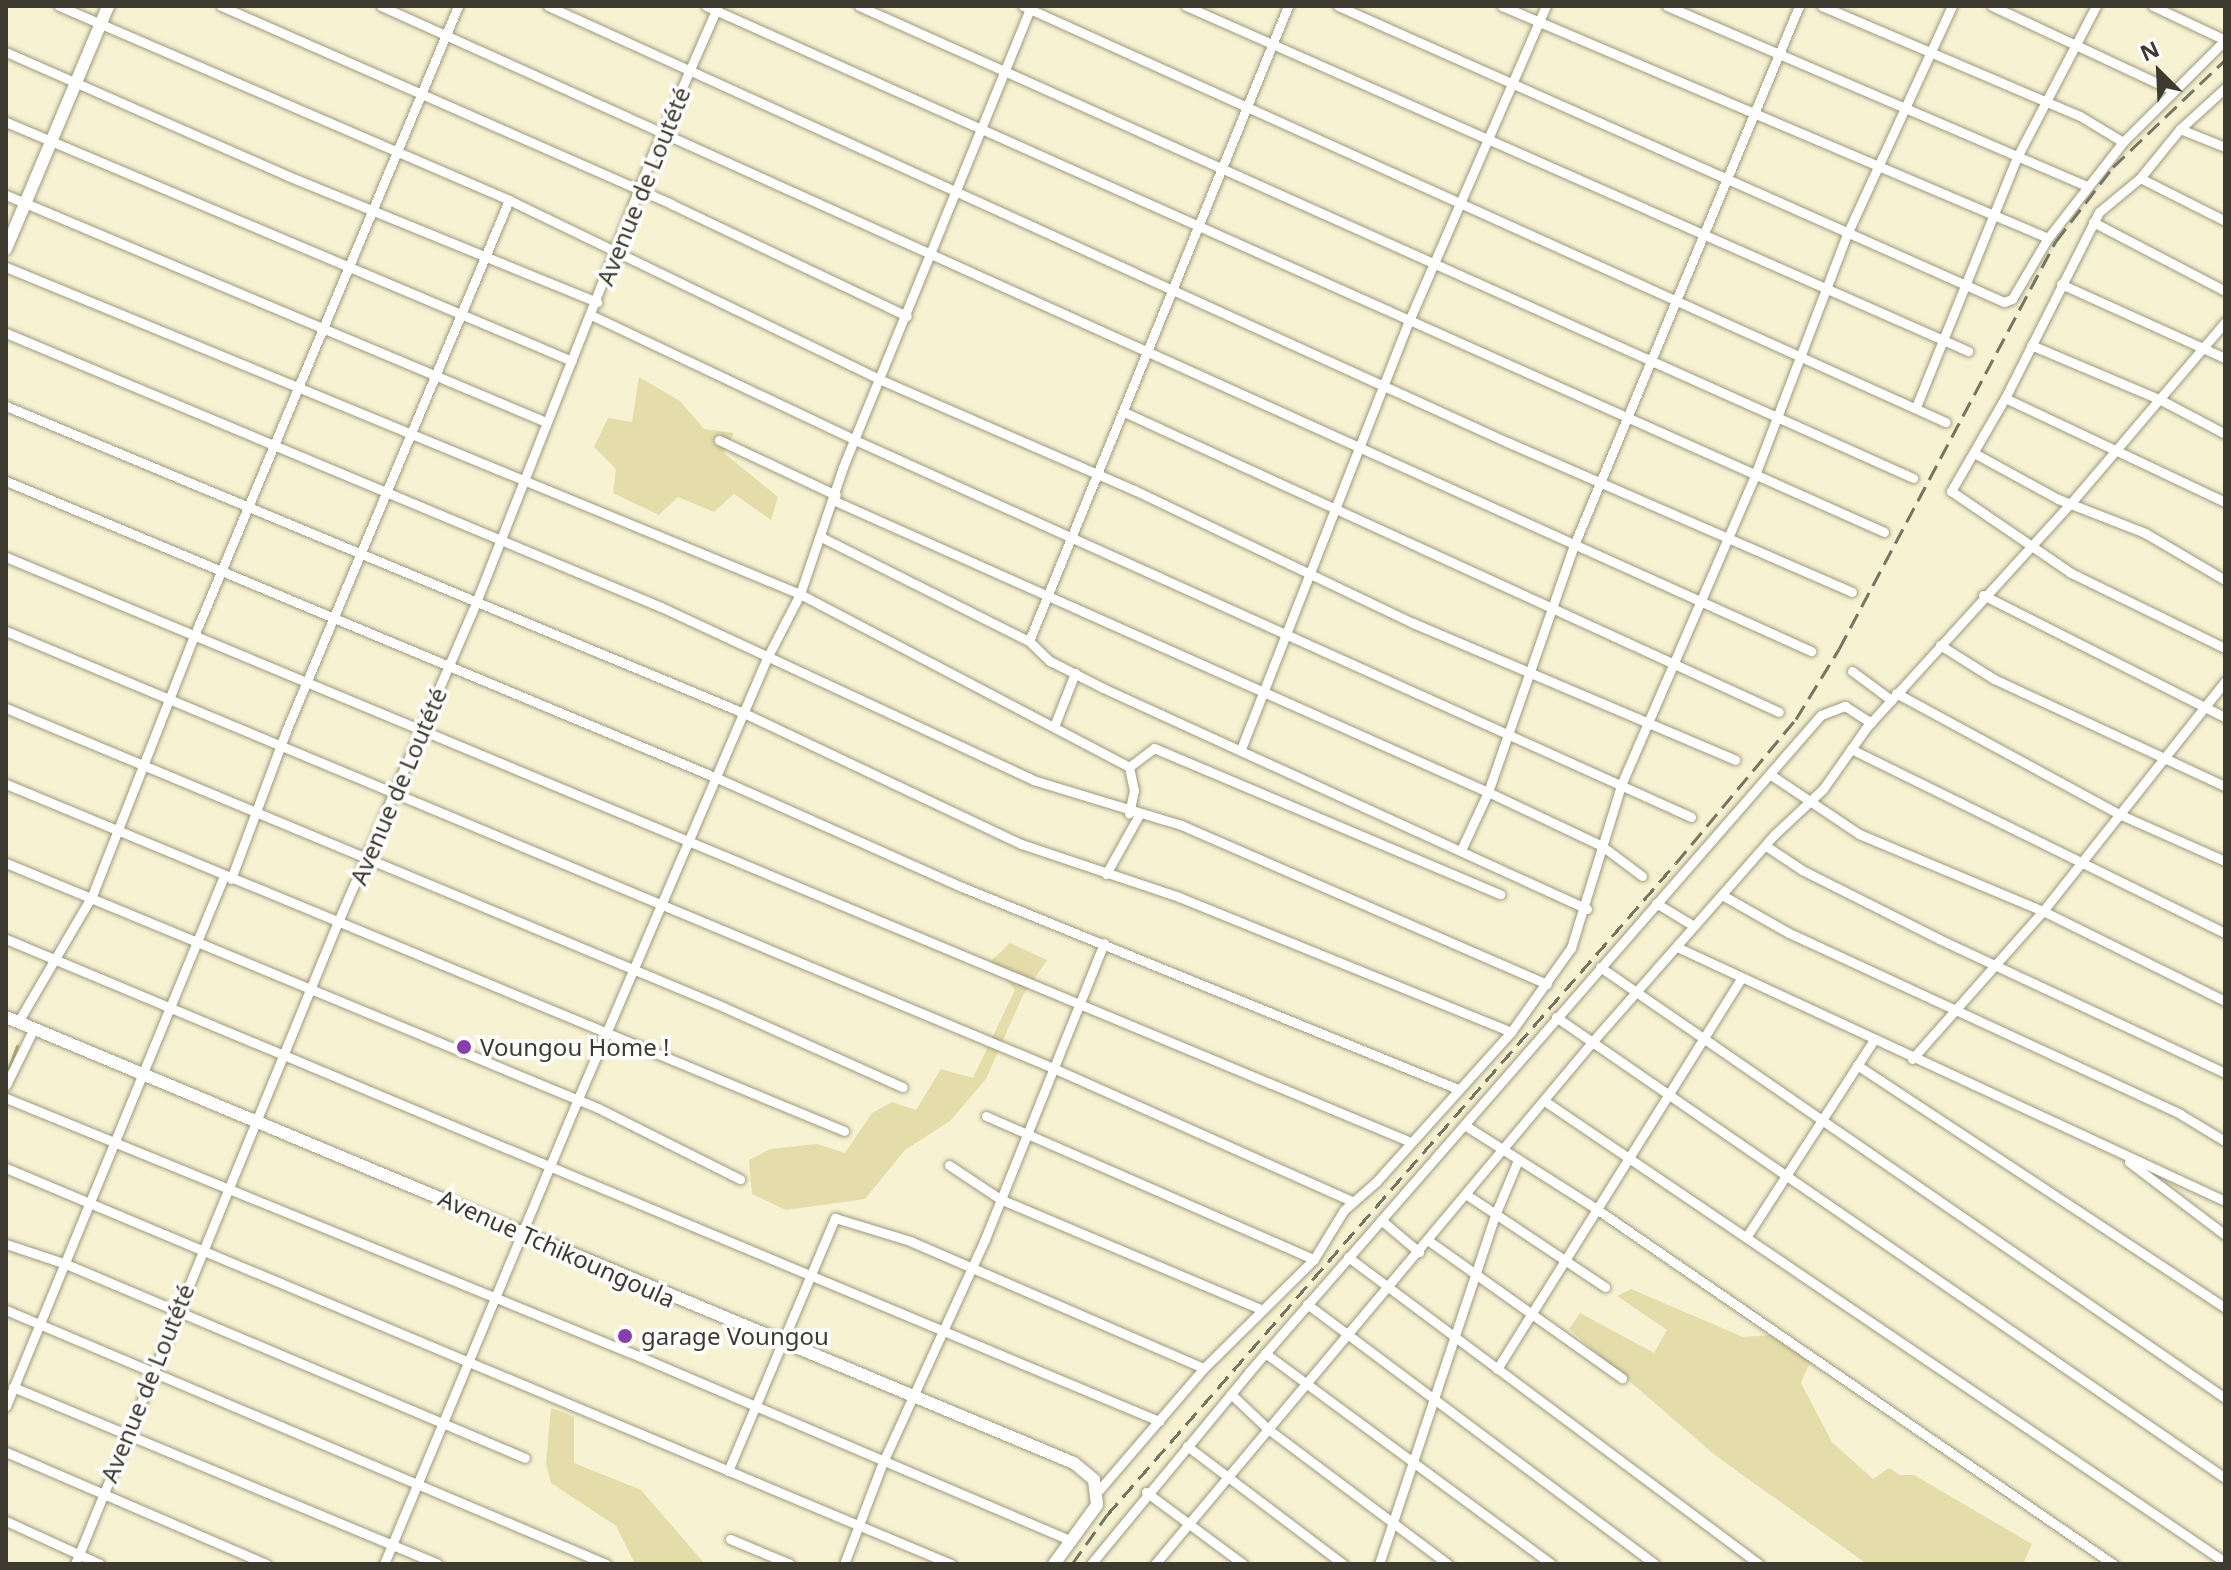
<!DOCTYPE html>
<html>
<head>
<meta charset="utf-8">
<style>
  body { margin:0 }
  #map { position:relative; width:2231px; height:1570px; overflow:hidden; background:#f7f2d2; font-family:"Noto Sans",sans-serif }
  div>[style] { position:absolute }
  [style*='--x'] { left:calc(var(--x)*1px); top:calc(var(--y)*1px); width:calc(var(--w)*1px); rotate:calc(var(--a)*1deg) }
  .green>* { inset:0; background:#e5dda9 }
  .stream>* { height:3px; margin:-1.5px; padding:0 1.5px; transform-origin:1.5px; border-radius:1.5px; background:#b2a75f }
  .roads { filter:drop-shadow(0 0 2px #9e9a7c) drop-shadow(0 0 2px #9e9a7c) }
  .street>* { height:9px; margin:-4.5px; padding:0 4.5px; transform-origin:4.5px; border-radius:4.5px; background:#fff }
  .secondary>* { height:12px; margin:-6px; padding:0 6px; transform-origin:6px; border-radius:6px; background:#fff }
  .rail>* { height:3px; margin-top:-1.5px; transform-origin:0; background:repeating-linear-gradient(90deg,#777461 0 16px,transparent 0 24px) }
  .dots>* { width:22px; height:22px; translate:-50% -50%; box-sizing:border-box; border:4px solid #fff; border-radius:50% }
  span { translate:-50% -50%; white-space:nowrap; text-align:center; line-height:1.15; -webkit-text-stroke:7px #fff; paint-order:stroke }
  .street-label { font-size:24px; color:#3d3b2f }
  .poi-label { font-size:24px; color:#3d3b2f }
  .left { translate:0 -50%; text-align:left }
  .frame { position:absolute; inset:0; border:8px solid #3d3b2f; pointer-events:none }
  .north { position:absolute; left:2119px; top:32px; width:80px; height:80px; -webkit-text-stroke:6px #fff; paint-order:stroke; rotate:336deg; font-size:22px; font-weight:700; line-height:32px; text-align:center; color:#3d3b2f }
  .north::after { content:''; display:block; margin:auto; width:28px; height:36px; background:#3d3b2f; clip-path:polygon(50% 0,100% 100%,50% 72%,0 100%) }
</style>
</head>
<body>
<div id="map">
  <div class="green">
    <div style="clip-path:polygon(639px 377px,680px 401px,704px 429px,734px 433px,724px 453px,778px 497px,771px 520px,734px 494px,714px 512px,678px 497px,659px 515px,613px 493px,616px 469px,594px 447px,608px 418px,632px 422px)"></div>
    <div style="clip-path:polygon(1010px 943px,1047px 960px,1023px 995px,986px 1079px,950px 1121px,905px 1150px,865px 1199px,786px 1210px,752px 1194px,749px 1160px,770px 1149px,817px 1144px,845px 1153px,872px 1113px,892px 1102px,916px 1110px,941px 1069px,973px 1078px,1015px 990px,990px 962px)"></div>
    <div style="clip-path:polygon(1631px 1289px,1743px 1337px,1770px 1335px,1810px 1362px,1801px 1383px,1832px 1442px,1873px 1479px,1889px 1468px,1900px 1475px,1914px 1475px,2032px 1544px,2023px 1564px,1867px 1564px,1716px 1456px,1569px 1329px,1580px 1313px,1654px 1353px,1667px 1330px,1617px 1296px)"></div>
    <div style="clip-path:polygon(551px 1408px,574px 1417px,574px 1463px,641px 1490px,705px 1564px,635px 1564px,616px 1526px,551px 1483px,546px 1463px)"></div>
  </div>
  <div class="stream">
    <div style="--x:6;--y:1076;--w:32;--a:-70"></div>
  </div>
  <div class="roads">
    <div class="street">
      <div style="--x:59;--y:6;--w:490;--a:23.3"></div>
      <div style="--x:509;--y:200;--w:413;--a:25.8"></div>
      <div style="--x:881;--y:380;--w:276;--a:23.5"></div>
      <div style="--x:1134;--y:490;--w:309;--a:25.5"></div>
      <div style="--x:1413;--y:623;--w:350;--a:23"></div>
      <div style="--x:221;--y:6;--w:492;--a:23.7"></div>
      <div style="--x:671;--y:204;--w:261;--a:25.4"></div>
      <div style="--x:381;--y:6;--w:1569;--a:24.28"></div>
      <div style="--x:548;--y:6;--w:1053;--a:24.45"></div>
      <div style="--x:1507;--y:442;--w:376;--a:23.5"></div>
      <div style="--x:706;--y:6;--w:1290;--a:24.06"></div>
      <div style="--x:859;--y:6;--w:1155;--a:24.12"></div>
      <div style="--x:1023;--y:6;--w:1012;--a:24.28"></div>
      <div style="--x:1186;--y:6;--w:855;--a:23.81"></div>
      <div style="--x:1338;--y:6;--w:729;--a:23.96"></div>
      <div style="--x:2004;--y:302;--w:9;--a:-21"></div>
      <div style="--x:2012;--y:299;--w:71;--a:-59.5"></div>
      <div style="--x:2048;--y:238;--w:122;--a:-52"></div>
      <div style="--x:2123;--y:142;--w:144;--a:-45"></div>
      <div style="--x:1502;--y:6;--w:593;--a:23.02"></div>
      <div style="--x:1667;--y:6;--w:457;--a:23.2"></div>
      <div style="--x:1822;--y:6;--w:280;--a:23.1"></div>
      <div style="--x:2080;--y:116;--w:50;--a:31.2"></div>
      <div style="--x:1992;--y:6;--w:199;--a:25"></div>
      <div style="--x:2153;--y:6;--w:80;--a:25.3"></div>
      <div style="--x:6;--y:52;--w:308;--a:23.7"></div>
      <div style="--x:288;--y:176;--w:334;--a:22.2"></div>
      <div style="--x:2225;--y:88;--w:61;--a:137.7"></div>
      <div style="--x:2180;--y:129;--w:63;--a:129.2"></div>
      <div style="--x:2140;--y:178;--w:53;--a:140.3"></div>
      <div style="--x:2099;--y:212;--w:208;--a:116.8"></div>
      <div style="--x:2005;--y:398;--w:108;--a:120.1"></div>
      <div style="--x:1951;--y:491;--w:145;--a:34.3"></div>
      <div style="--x:2071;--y:573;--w:171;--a:26"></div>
      <div style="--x:6;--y:122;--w:614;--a:22.89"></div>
      <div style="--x:2180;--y:129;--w:48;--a:21.8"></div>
      <div style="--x:2140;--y:178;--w:95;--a:26.8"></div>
      <div style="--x:6;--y:195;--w:586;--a:22.8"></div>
      <div style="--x:2093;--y:222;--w:149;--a:27.6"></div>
      <div style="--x:6;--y:267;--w:859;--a:22.38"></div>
      <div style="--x:800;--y:594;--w:372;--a:27.7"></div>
      <div style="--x:1129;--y:767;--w:24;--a:78"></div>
      <div style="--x:1134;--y:790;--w:24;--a:102"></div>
      <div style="--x:2061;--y:284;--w:180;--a:24.3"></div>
      <div style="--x:591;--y:315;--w:292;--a:25.3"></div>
      <div style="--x:855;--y:440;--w:917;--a:24.27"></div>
      <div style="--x:6;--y:333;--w:710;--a:22.7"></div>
      <div style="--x:661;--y:607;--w:410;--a:24.9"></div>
      <div style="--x:1033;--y:780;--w:155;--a:16.9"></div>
      <div style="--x:1181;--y:825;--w:399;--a:23.5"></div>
      <div style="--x:2031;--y:345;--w:139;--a:22.9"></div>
      <div style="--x:2159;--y:399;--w:75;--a:27.9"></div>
      <div style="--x:2005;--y:398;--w:243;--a:25.3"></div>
      <div style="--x:6;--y:406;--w:799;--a:22.59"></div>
      <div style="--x:744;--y:713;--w:306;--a:25.3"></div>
      <div style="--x:1021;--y:844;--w:167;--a:18.5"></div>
      <div style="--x:1179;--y:897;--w:358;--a:22.1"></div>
      <div style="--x:1916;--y:407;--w:270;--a:-68"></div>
      <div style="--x:2017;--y:157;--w:170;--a:-62.4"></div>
      <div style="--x:1124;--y:412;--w:720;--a:24.61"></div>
      <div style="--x:719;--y:440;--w:129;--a:25.2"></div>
      <div style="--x:1974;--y:453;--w:96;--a:28.7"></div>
      <div style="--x:2058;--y:499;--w:93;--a:21.3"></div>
      <div style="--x:2145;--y:533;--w:93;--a:30.4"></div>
      <div style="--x:6;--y:481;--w:771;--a:22.67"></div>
      <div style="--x:717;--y:778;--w:268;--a:24"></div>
      <div style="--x:962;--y:887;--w:536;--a:22.16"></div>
      <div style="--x:835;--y:501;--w:715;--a:24.02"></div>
      <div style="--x:1488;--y:792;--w:126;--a:25.3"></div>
      <div style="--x:1602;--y:846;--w:50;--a:36.9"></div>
      <div style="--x:823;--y:538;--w:230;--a:26.6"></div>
      <div style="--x:1029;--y:641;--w:29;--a:44"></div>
      <div style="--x:1050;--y:661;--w:59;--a:27"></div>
      <div style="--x:1103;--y:688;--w:532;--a:24.54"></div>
      <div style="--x:6;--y:557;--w:1522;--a:22.61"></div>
      <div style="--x:1983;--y:595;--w:271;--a:26.8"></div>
      <div style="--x:6;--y:631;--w:1135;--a:22.65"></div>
      <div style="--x:1053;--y:1068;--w:327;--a:24"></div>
      <div style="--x:1029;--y:641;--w:686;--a:-67.81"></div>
      <div style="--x:1940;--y:645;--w:64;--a:32.2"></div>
      <div style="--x:1994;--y:679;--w:255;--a:24.9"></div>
      <div style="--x:1852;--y:671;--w:49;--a:36.6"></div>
      <div style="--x:1896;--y:693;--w:256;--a:28.5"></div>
      <div style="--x:2121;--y:815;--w:114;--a:23.9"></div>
      <div style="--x:6;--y:708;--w:772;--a:22.61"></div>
      <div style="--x:719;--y:1005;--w:201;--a:24.1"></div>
      <div style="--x:1055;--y:724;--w:55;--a:-68.6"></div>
      <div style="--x:1241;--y:749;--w:458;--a:-68.6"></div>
      <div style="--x:1408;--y:323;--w:346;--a:-66.5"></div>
      <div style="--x:1851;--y:749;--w:417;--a:26.2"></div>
      <div style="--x:1129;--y:767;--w:31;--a:-37"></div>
      <div style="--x:1154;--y:748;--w:376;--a:22.9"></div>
      <div style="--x:1771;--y:775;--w:106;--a:33.8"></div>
      <div style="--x:1859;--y:834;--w:199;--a:22.7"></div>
      <div style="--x:2043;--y:911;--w:203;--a:26.3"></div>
      <div style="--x:6;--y:784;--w:907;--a:22.49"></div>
      <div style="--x:1766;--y:846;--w:43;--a:33.7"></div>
      <div style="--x:1802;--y:870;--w:153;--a:26.7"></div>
      <div style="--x:1939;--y:939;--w:316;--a:25.1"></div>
      <div style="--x:1461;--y:850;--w:64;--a:-65"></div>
      <div style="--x:1488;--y:792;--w:262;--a:-70.8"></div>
      <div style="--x:1574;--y:545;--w:584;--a:-67.34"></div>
      <div style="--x:6;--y:863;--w:641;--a:22.48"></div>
      <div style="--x:598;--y:1108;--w:159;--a:26.6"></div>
      <div style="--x:1106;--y:874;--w:68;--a:-60.8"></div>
      <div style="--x:231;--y:879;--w:158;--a:-69.6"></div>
      <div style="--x:286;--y:731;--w:576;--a:-67.22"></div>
      <div style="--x:1722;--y:895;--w:77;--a:29.6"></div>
      <div style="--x:1789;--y:933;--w:431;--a:24.8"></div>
      <div style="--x:2180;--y:1114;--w:52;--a:31"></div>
      <div style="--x:1656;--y:903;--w:44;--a:31.2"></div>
      <div style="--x:6;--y:939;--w:1250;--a:22.69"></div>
      <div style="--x:1677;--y:947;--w:604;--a:24.87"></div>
      <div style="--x:1600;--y:967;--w:759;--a:34.59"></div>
      <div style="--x:1556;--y:1017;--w:812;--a:34.57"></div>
      <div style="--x:18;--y:1022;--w:146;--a:-59.6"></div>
      <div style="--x:92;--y:896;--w:279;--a:-68.6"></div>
      <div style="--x:194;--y:636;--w:683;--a:-67.26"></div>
      <div style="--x:1912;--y:1059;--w:198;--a:-48.5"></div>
      <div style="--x:2043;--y:911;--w:293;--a:-51.6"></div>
      <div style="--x:1857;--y:1065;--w:441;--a:33.4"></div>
      <div style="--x:6;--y:1085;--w:64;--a:-63.8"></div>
      <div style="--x:6;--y:1098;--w:675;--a:22.2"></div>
      <div style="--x:631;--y:1353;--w:479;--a:23.1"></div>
      <div style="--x:1546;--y:1102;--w:820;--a:34.12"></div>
      <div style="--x:986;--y:1116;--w:358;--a:23.6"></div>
      <div style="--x:1466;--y:1126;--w:153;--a:32.4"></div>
      <div style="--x:1595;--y:1208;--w:629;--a:34.5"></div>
      <div style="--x:2129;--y:1162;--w:121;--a:37.2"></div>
      <div style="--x:949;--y:1165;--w:61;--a:33.7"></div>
      <div style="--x:1000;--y:1199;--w:283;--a:22.9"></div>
      <div style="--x:6;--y:1168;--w:1025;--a:22.74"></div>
      <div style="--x:1467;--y:1195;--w:166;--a:33.7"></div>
      <div style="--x:1381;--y:1220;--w:50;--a:40.1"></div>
      <div style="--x:1747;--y:1236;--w:232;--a:-57.1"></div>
      <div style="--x:1429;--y:1241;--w:237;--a:35.4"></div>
      <div style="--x:6;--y:1244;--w:63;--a:18.4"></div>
      <div style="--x:66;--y:1264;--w:498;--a:22.9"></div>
      <div style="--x:1348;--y:1257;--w:513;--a:36.76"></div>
      <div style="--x:1307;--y:1304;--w:434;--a:36.8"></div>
      <div style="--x:6;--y:1310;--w:652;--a:22.94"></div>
      <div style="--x:1265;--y:1353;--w:355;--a:36.4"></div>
      <div style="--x:1497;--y:1369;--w:460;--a:-58"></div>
      <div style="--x:13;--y:1387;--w:460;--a:22.6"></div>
      <div style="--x:1231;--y:1394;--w:51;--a:43.4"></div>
      <div style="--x:1268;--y:1429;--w:225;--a:36.9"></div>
      <div style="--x:6;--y:1406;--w:573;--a:-67.64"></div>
      <div style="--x:1187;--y:1446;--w:196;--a:37.1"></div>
      <div style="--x:6;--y:1452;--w:283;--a:23.3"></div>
      <div style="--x:728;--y:1471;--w:275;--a:-67.1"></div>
      <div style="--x:835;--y:1218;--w:78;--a:17"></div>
      <div style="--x:910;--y:1241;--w:320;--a:23.4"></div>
      <div style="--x:1099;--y:1490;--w:161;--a:-49.3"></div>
      <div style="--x:1204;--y:1368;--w:155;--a:-44.7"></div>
      <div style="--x:1314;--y:1259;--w:57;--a:-58.5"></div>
      <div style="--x:1344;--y:1210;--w:43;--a:-41.2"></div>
      <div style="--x:1376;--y:1182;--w:202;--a:-48"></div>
      <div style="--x:1511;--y:1032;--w:103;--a:-54.5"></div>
      <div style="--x:1571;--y:948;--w:170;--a:-72.9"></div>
      <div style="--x:1621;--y:785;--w:338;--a:-66.6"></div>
      <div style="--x:1755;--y:475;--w:260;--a:-69.1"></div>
      <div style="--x:1848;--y:232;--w:249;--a:-65.3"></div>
      <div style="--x:1146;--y:1492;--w:121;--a:36.6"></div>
      <div style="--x:6;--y:1521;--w:103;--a:24.6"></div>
      <div style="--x:730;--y:1539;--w:65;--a:22.6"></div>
      <div style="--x:75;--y:1564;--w:692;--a:-67.74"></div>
      <div style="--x:337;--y:924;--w:353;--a:-66.6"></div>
      <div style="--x:477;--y:600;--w:477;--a:-68.5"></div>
      <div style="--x:652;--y:156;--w:164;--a:-66.3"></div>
      <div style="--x:384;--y:1564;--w:502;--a:-67.37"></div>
      <div style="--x:577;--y:1101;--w:486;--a:-66.8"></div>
      <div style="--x:769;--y:654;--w:68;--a:-62.7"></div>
      <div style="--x:800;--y:594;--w:134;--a:-71.3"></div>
      <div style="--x:843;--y:467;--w:498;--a:-67.8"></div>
      <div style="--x:844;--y:1564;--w:109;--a:-69.1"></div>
      <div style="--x:883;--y:1462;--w:245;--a:-65.4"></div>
      <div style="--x:985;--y:1239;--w:319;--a:-68.1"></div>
      <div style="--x:1091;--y:1564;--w:249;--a:-50.5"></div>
      <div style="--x:1249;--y:1372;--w:871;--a:-48.96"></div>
      <div style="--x:1821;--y:715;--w:26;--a:-21"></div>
      <div style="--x:1845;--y:706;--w:31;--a:33"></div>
      <div style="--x:1155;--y:1564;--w:682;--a:-50.05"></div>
      <div style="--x:1593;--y:1041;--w:274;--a:-48.7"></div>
      <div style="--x:1774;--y:835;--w:67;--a:-43.2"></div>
      <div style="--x:1823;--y:789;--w:75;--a:-54.8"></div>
      <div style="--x:1866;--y:728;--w:304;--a:-47.7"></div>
      <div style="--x:2071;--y:503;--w:238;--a:-49.6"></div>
      <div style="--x:1379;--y:1564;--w:368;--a:-71.6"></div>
      <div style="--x:1495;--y:1215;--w:60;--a:-67.3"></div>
    </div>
    <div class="secondary">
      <div style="--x:6;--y:249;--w:264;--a:-67.2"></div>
      <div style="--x:6;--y:1017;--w:1157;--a:22.67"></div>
      <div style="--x:1074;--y:1463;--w:26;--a:40"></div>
      <div style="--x:1094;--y:1480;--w:25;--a:83"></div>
      <div style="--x:1097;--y:1505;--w:73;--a:126.1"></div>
    </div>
  </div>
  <div class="rail">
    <div style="--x:1072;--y:1564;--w:60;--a:-54.5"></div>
    <div style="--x:1107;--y:1515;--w:865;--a:-48.89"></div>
    <div style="--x:1676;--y:863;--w:187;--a:-50.2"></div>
    <div style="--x:1796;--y:719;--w:82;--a:-58.4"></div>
    <div style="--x:1839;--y:649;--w:462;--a:-62"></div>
    <div style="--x:2056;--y:241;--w:93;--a:-52.4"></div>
    <div style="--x:2113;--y:167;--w:155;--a:-43.7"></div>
  </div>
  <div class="dots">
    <div style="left:464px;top:1047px;background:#863eb0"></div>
    <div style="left:625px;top:1336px;background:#863eb0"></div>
  </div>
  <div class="street-label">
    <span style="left:643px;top:186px;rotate:-68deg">Avenue de Loutété</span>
    <span style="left:398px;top:786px;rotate:-67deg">Avenue de Loutété</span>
    <span style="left:557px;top:1248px;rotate:24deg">Avenue Tchikoungoula</span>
    <span style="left:147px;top:1383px;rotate:-68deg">Avenue de Loutété</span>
  </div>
  <div class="poi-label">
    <span class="left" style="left:480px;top:1047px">Voungou Home !</span>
    <span class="left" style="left:641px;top:1336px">garage Voungou</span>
  </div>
  <div class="frame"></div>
  <div class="north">N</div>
</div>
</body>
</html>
